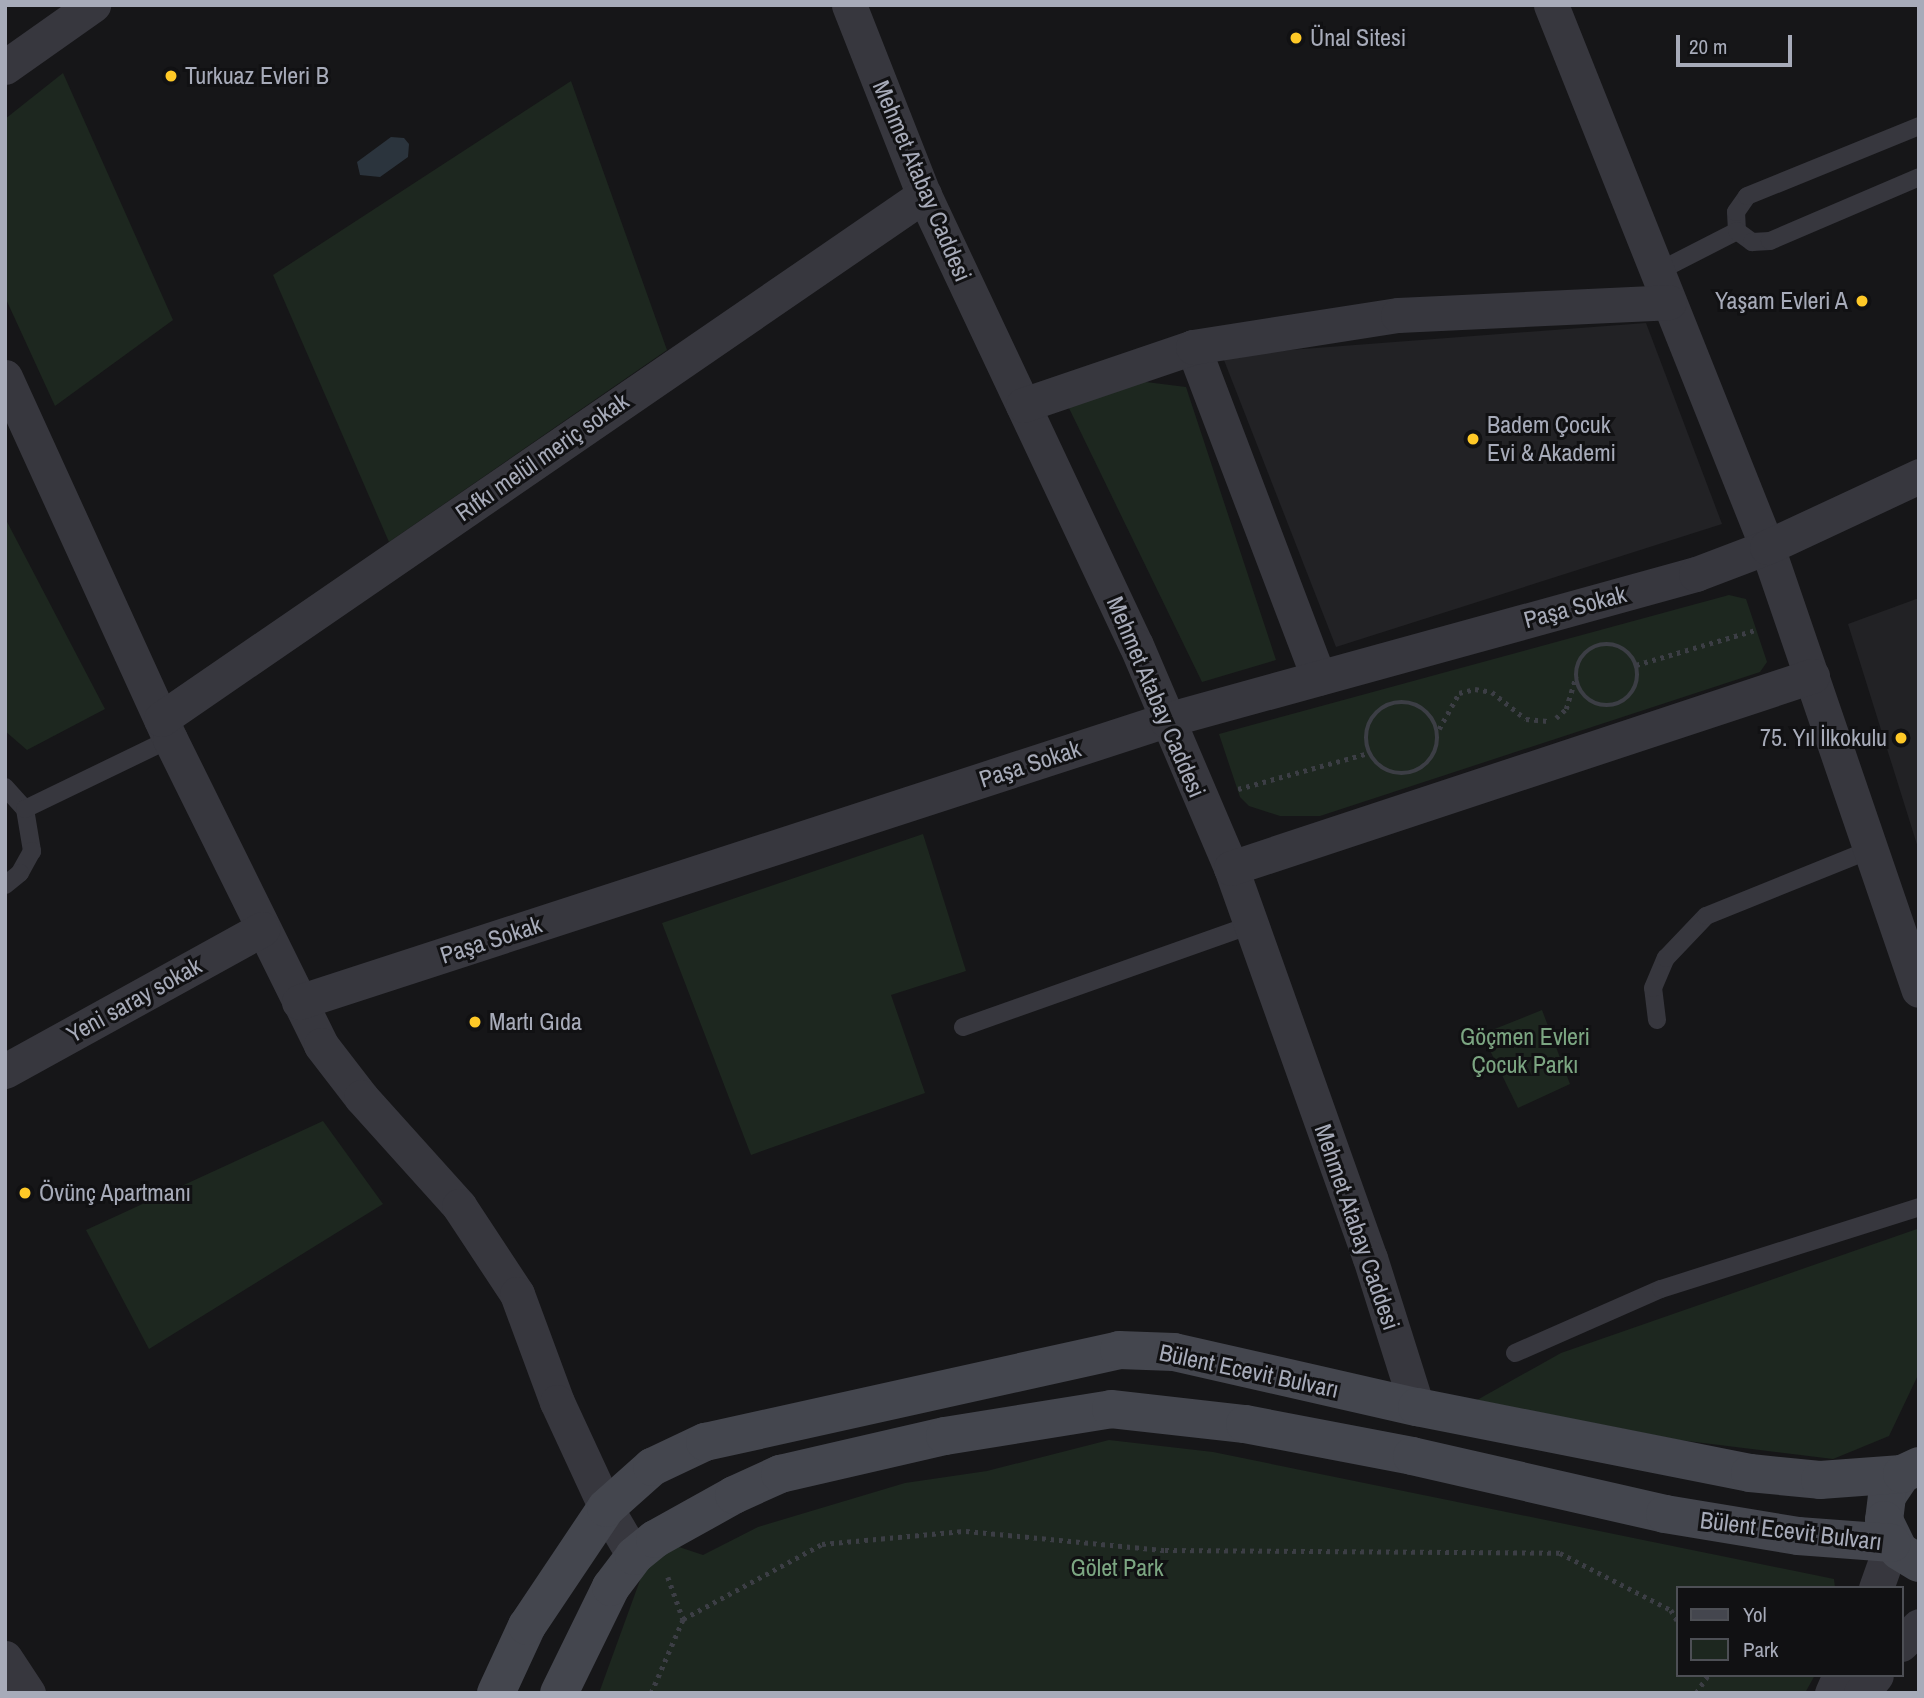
<!DOCTYPE html>
<html>
<head>
<meta charset="utf-8">
<style>
  body { margin:0 }
  #map { position:relative; width:1924px; height:1698px; overflow:hidden; background:#161618; font-family:"Archivo Narrow",sans-serif }
  div>[style] { position:absolute }
  [style*='--x'] { left:calc(var(--x)*1px); top:calc(var(--y)*1px); width:calc(var(--w)*1px); rotate:calc(var(--a)*1deg) }
  .built>* { inset:0; background:#222225 }
  .green>* { inset:0; background:#1d271f }
  .water>* { inset:0; background:#2b343d }
  .path>* { height:4.5px; margin-top:-2.25px; transform-origin:0; background:repeating-linear-gradient(90deg,#3c3e45 0 3.5px,transparent 0 8.5px) }
  .path>.ring { margin:-2.25px; padding:0; box-sizing:content-box; background:none; border:4.5px solid #3c3e45; border-radius:50% }
  .lane>* { height:18px; margin:-9px; padding:0 9px; transform-origin:9px; border-radius:9px; background:#37373e }
  .street>* { height:35px; margin:-17.5px; padding:0 17.5px; transform-origin:17.5px; border-radius:17.5px; background:#37373e }
  .secondary>* { height:38px; margin:-19px; padding:0 19px; transform-origin:19px; border-radius:19px; background:#44464e }
  .dots>* { width:19px; height:19px; translate:-50% -50%; box-sizing:border-box; border:4px solid #111113; border-radius:50% }
  span { translate:-50% -50%; white-space:nowrap; text-align:center; line-height:1.15; -webkit-text-stroke:6px #111113; paint-order:stroke }
  .poi-label { font-size:24px; color:#a7abb9 }
  .left { translate:0 -50%; text-align:left }
  .right { translate:-100% -50%; text-align:right }
  .street-label { font-size:24px; color:#a7abb9 }
  .park-label { font-size:24px; color:#7ca682 }
  .frame { position:absolute; inset:0; border:7px solid #a7abb9; pointer-events:none }
  .legend { position:absolute; left:1676px; top:1586px; width:228px; height:91px; box-sizing:border-box; background:#111113; border:2px solid #4d4f55; margin:0; padding:9px 12px; list-style:none; font-size:21px; color:#a7abb9 }
  .legend li { display:flex; align-items:center; gap:14px; height:35px }
  .legend b { width:35px; border:2px solid #4d4f55 }
  .scale { position:absolute; left:1676px; top:35px; width:116px; height:32px; box-sizing:border-box; border:4px solid #a7abb9; border-top:0; padding-left:9px; font-size:21px; line-height:24px; white-space:nowrap; color:#a7abb9; -webkit-text-stroke:5px #111113; paint-order:stroke }
</style>
</head>
<body>
<div id="map">
  <div class="built">
    <div style="clip-path:polygon(1646px 323px,1722px 524px,1336px 647px,1222px 355px)"></div>
    <div style="clip-path:polygon(1919px 598px,1919px 851px,1848px 624px)"></div>
  </div>
  <div class="green">
    <div style="clip-path:polygon(63px 73px,173px 320px,55px 406px,5px 297px,5px 119px)"></div>
    <div style="clip-path:polygon(571px 81px,667px 350px,389px 542px,273px 275px)"></div>
    <div style="clip-path:polygon(1130px 380px,1186px 387px,1276px 660px,1202px 682px,1067px 404px)"></div>
    <div style="clip-path:polygon(5px 518px,105px 709px,27px 750px,5px 731px)"></div>
    <div style="clip-path:polygon(1729px 595px,1746px 599px,1767px 662px,1760px 672px,1320px 816px,1280px 816px,1249px 806px,1240px 797px,1219px 734px)"></div>
    <div style="clip-path:polygon(923px 834px,966px 971px,891px 995px,925px 1093px,751px 1155px,662px 923px)"></div>
    <div style="clip-path:polygon(1542px 1010px,1570px 1084px,1518px 1108px,1482px 1034px)"></div>
    <div style="clip-path:polygon(323px 1121px,383px 1204px,149px 1349px,86px 1230px)"></div>
    <div style="clip-path:polygon(1917px 1229px,1919px 1373px,1889px 1436px,1833px 1459px,1679px 1440px,1477px 1400px,1561px 1353px)"></div>
    <div style="clip-path:polygon(1109px 1440px,1213px 1452px,1834px 1579px,1835px 1588px,1677px 1588px,1677px 1675px,1815px 1675px,1805px 1693px,599px 1693px,655px 1539px,703px 1555px,758px 1527px,905px 1483px,987px 1471px)"></div>
  </div>
  <div class="water">
    <div style="clip-path:polygon(391px 137px,404px 138px,409px 144px,408px 157px,380px 177px,360px 175px,357px 162px)"></div>
  </div>
  <div class="path">
    <div class="ring" style="left:1576px;top:644px;width:57.5px;height:57.5px"></div>
    <div style="--x:1636;--y:665;--w:125;--a:-16.3"></div>
    <div class="ring" style="left:1366px;top:702px;width:67.5px;height:67.5px"></div>
    <div style="--x:1556;--y:718;--w:13;--a:-42"></div>
    <div style="--x:1566;--y:709;--w:34;--a:-73"></div>
    <div style="--x:1439;--y:729;--w:41;--a:-60.9"></div>
    <div style="--x:1459;--y:693;--w:16;--a:-14"></div>
    <div style="--x:1475;--y:689;--w:17;--a:10"></div>
    <div style="--x:1492;--y:692;--w:43;--a:38.5"></div>
    <div style="--x:1526;--y:719;--w:22;--a:5"></div>
    <div style="--x:1238;--y:789;--w:136;--a:-15.4"></div>
    <div style="--x:668;--y:1577;--w:45;--a:70.3"></div>
    <div style="--x:651;--y:1693;--w:81;--a:-66.6"></div>
    <div style="--x:683;--y:1619;--w:158;--a:-28.3"></div>
    <div style="--x:822;--y:1544;--w:145;--a:-5.2"></div>
    <div style="--x:966;--y:1531;--w:200;--a:5.5"></div>
    <div style="--x:1165;--y:1550;--w:395;--a:0.4"></div>
    <div style="--x:1560;--y:1553;--w:125;--a:27.2"></div>
    <div style="--x:1671;--y:1610;--w:12;--a:59"></div>
    <div style="--x:1696;--y:1693;--w:22;--a:-56"></div>
  </div>
  <div class="lane">
    <div style="--x:1737;--y:231;--w:19;--a:-93"></div>
    <div style="--x:1736;--y:212;--w:19;--a:-55"></div>
    <div style="--x:1747;--y:196;--w:186;--a:-22.1"></div>
    <div style="--x:1657;--y:272;--w:90;--a:-27.1"></div>
    <div style="--x:1737;--y:231;--w:19;--a:36"></div>
    <div style="--x:1752;--y:242;--w:18;--a:-3"></div>
    <div style="--x:1770;--y:241;--w:162;--a:-23.2"></div>
    <div style="--x:5;--y:787;--w:30;--a:48"></div>
    <div style="--x:25;--y:809;--w:43;--a:80.5"></div>
    <div style="--x:32;--y:851;--w:25;--a:119"></div>
    <div style="--x:20;--y:873;--w:19;--a:141"></div>
    <div style="--x:25;--y:809;--w:161;--a:-25.8"></div>
    <div style="--x:1657;--y:1020;--w:32;--a:-97"></div>
    <div style="--x:1653;--y:988;--w:33;--a:-67"></div>
    <div style="--x:1666;--y:958;--w:58;--a:-46.4"></div>
    <div style="--x:1706;--y:916;--w:176;--a:-22"></div>
    <div style="--x:963;--y:1027;--w:306;--a:-19.5"></div>
    <div style="--x:1515;--y:1353;--w:159;--a:-23.7"></div>
    <div style="--x:1661;--y:1289;--w:271;--a:-17.6"></div>
  </div>
  <div class="street">
    <div style="--x:849;--y:5;--w:204;--a:68.5"></div>
    <div style="--x:924;--y:195;--w:497;--a:64.8"></div>
    <div style="--x:1136;--y:645;--w:242;--a:66.9"></div>
    <div style="--x:1231;--y:868;--w:414;--a:70.4"></div>
    <div style="--x:1370;--y:1258;--w:156;--a:72.5"></div>
    <div style="--x:1551;--y:5;--w:583;--a:68.27"></div>
    <div style="--x:1767;--y:547;--w:468;--a:71.1"></div>
    <div style="--x:5;--y:67;--w:108;--a:-35.2"></div>
    <div style="--x:1193;--y:347;--w:354;--a:69.2"></div>
    <div style="--x:5;--y:377;--w:398;--a:65.5"></div>
    <div style="--x:170;--y:739;--w:341;--a:63.7"></div>
    <div style="--x:321;--y:1045;--w:66;--a:52.4"></div>
    <div style="--x:361;--y:1097;--w:147;--a:48"></div>
    <div style="--x:459;--y:1206;--w:105;--a:56.6"></div>
    <div style="--x:517;--y:1294;--w:115;--a:69.7"></div>
    <div style="--x:557;--y:1402;--w:117;--a:65.2"></div>
    <div style="--x:606;--y:1508;--w:56;--a:59.7"></div>
    <div style="--x:1023;--y:405;--w:180;--a:-18.8"></div>
    <div style="--x:1193;--y:347;--w:207;--a:-8.9"></div>
    <div style="--x:1398;--y:315;--w:271;--a:-2.7"></div>
    <div style="--x:161;--y:719;--w:926;--a:-34.48"></div>
    <div style="--x:1231;--y:868;--w:612;--a:-18.29"></div>
    <div style="--x:299;--y:1002;--w:912;--a:-18.02"></div>
    <div style="--x:1166;--y:720;--w:550;--a:-15.4"></div>
    <div style="--x:1696;--y:574;--w:76;--a:-20.8"></div>
    <div style="--x:1767;--y:547;--w:168;--a:-25"></div>
    <div style="--x:5;--y:1071;--w:294;--a:-28.9"></div>
    <div style="--x:1876;--y:1588;--w:48;--a:-70.4"></div>
    <div style="--x:1901;--y:1644;--w:25;--a:-45"></div>
    <div style="--x:5;--y:1658;--w:42;--a:56.7"></div>
    <div style="--x:1832;--y:1693;--w:20;--a:-66"></div>
    <div style="--x:1861;--y:1693;--w:23;--a:-50"></div>
  </div>
  <div class="secondary">
    <div style="--x:1902;--y:1474;--w:27;--a:124"></div>
    <div style="--x:1887;--y:1496;--w:24;--a:97"></div>
    <div style="--x:1884;--y:1520;--w:34;--a:64"></div>
    <div style="--x:1899;--y:1551;--w:23;--a:31"></div>
    <div style="--x:496;--y:1693;--w:74;--a:-65.2"></div>
    <div style="--x:527;--y:1626;--w:142;--a:-56.2"></div>
    <div style="--x:606;--y:1508;--w:62;--a:-41.7"></div>
    <div style="--x:652;--y:1467;--w:59;--a:-25.3"></div>
    <div style="--x:705;--y:1442;--w:424;--a:-12.5"></div>
    <div style="--x:1119;--y:1350;--w:55;--a:2.1"></div>
    <div style="--x:1174;--y:1352;--w:249;--a:12.8"></div>
    <div style="--x:1417;--y:1407;--w:339;--a:11.2"></div>
    <div style="--x:1750;--y:1473;--w:70;--a:5.7"></div>
    <div style="--x:1820;--y:1480;--w:82;--a:-4.2"></div>
    <div style="--x:1902;--y:1474;--w:19;--a:-25"></div>
    <div style="--x:559;--y:1693;--w:118;--a:-63.9"></div>
    <div style="--x:611;--y:1587;--w:39;--a:-53"></div>
    <div style="--x:634;--y:1556;--w:27;--a:-39"></div>
    <div style="--x:655;--y:1539;--w:90;--a:-29.1"></div>
    <div style="--x:734;--y:1495;--w:51;--a:-24.5"></div>
    <div style="--x:780;--y:1474;--w:169;--a:-13"></div>
    <div style="--x:945;--y:1436;--w:168;--a:-9.2"></div>
    <div style="--x:1111;--y:1409;--w:135;--a:6.4"></div>
    <div style="--x:1245;--y:1424;--w:170;--a:10.8"></div>
    <div style="--x:1412;--y:1456;--w:260;--a:12.9"></div>
    <div style="--x:1665;--y:1514;--w:135;--a:9.4"></div>
    <div style="--x:1798;--y:1536;--w:94;--a:4.3"></div>
  </div>
  <div class="dots">
    <div style="left:1296px;top:38px;background:#ffc927"></div>
    <div style="left:171px;top:76px;background:#ffc927"></div>
    <div style="left:1862px;top:301px;background:#ffc927"></div>
    <div style="left:1473px;top:439px;background:#ffc927"></div>
    <div style="left:1901px;top:738px;background:#ffc927"></div>
    <div style="left:475px;top:1022px;background:#ffc927"></div>
    <div style="left:25px;top:1193px;background:#ffc927"></div>
  </div>
  <div class="poi-label">
    <span class="left" style="left:1310px;top:38px">Ünal Sitesi</span>
    <span class="left" style="left:185px;top:76px">Turkuaz Evleri B</span>
    <span class="right" style="left:1848px;top:301px">Yaşam Evleri A</span>
    <span class="left" style="left:1487px;top:439px">Badem Çocuk<br>Evi &amp; Akademi</span>
    <span class="right" style="left:1887px;top:738px">75. Yıl İlkokulu</span>
    <span class="left" style="left:489px;top:1022px">Martı Gıda</span>
    <span class="left" style="left:39px;top:1193px">Övünç Apartmanı</span>
  </div>
  <div class="street-label">
    <span style="left:922px;top:181px;rotate:67deg">Mehmet Atabay Caddesi</span>
    <span style="left:542px;top:457px;rotate:-35deg">Rıfkı melül meriç sokak</span>
    <span style="left:1575px;top:607px;rotate:-15deg">Paşa Sokak</span>
    <span style="left:1156px;top:697px;rotate:67deg">Mehmet Atabay Caddesi</span>
    <span style="left:1030px;top:764px;rotate:-18deg">Paşa Sokak</span>
    <span style="left:491px;top:940px;rotate:-18deg">Paşa Sokak</span>
    <span style="left:134px;top:1000px;rotate:-29deg">Yeni saray sokak</span>
    <span style="left:1357px;top:1227px;rotate:71deg">Mehmet Atabay Caddesi</span>
    <span style="left:1249px;top:1371px;rotate:12deg">Bülent Ecevit Bulvarı</span>
    <span style="left:1791px;top:1531px;rotate:7deg">Bülent Ecevit Bulvarı</span>
  </div>
  <div class="park-label">
    <span style="left:1525px;top:1051px">Göçmen Evleri<br>Çocuk Parkı</span>
    <span style="left:1117px;top:1568px">Gölet Park</span>
  </div>
  <div class="frame"></div>
  <ul class="legend">
  <li><b style="height:9px;background:#44464e"></b>Yol</li>
  <li><b style="height:19px;background:#1d271f"></b>Park</li>
  </ul>
  <div class="scale">20 m</div>
</div>
</body>
</html>
